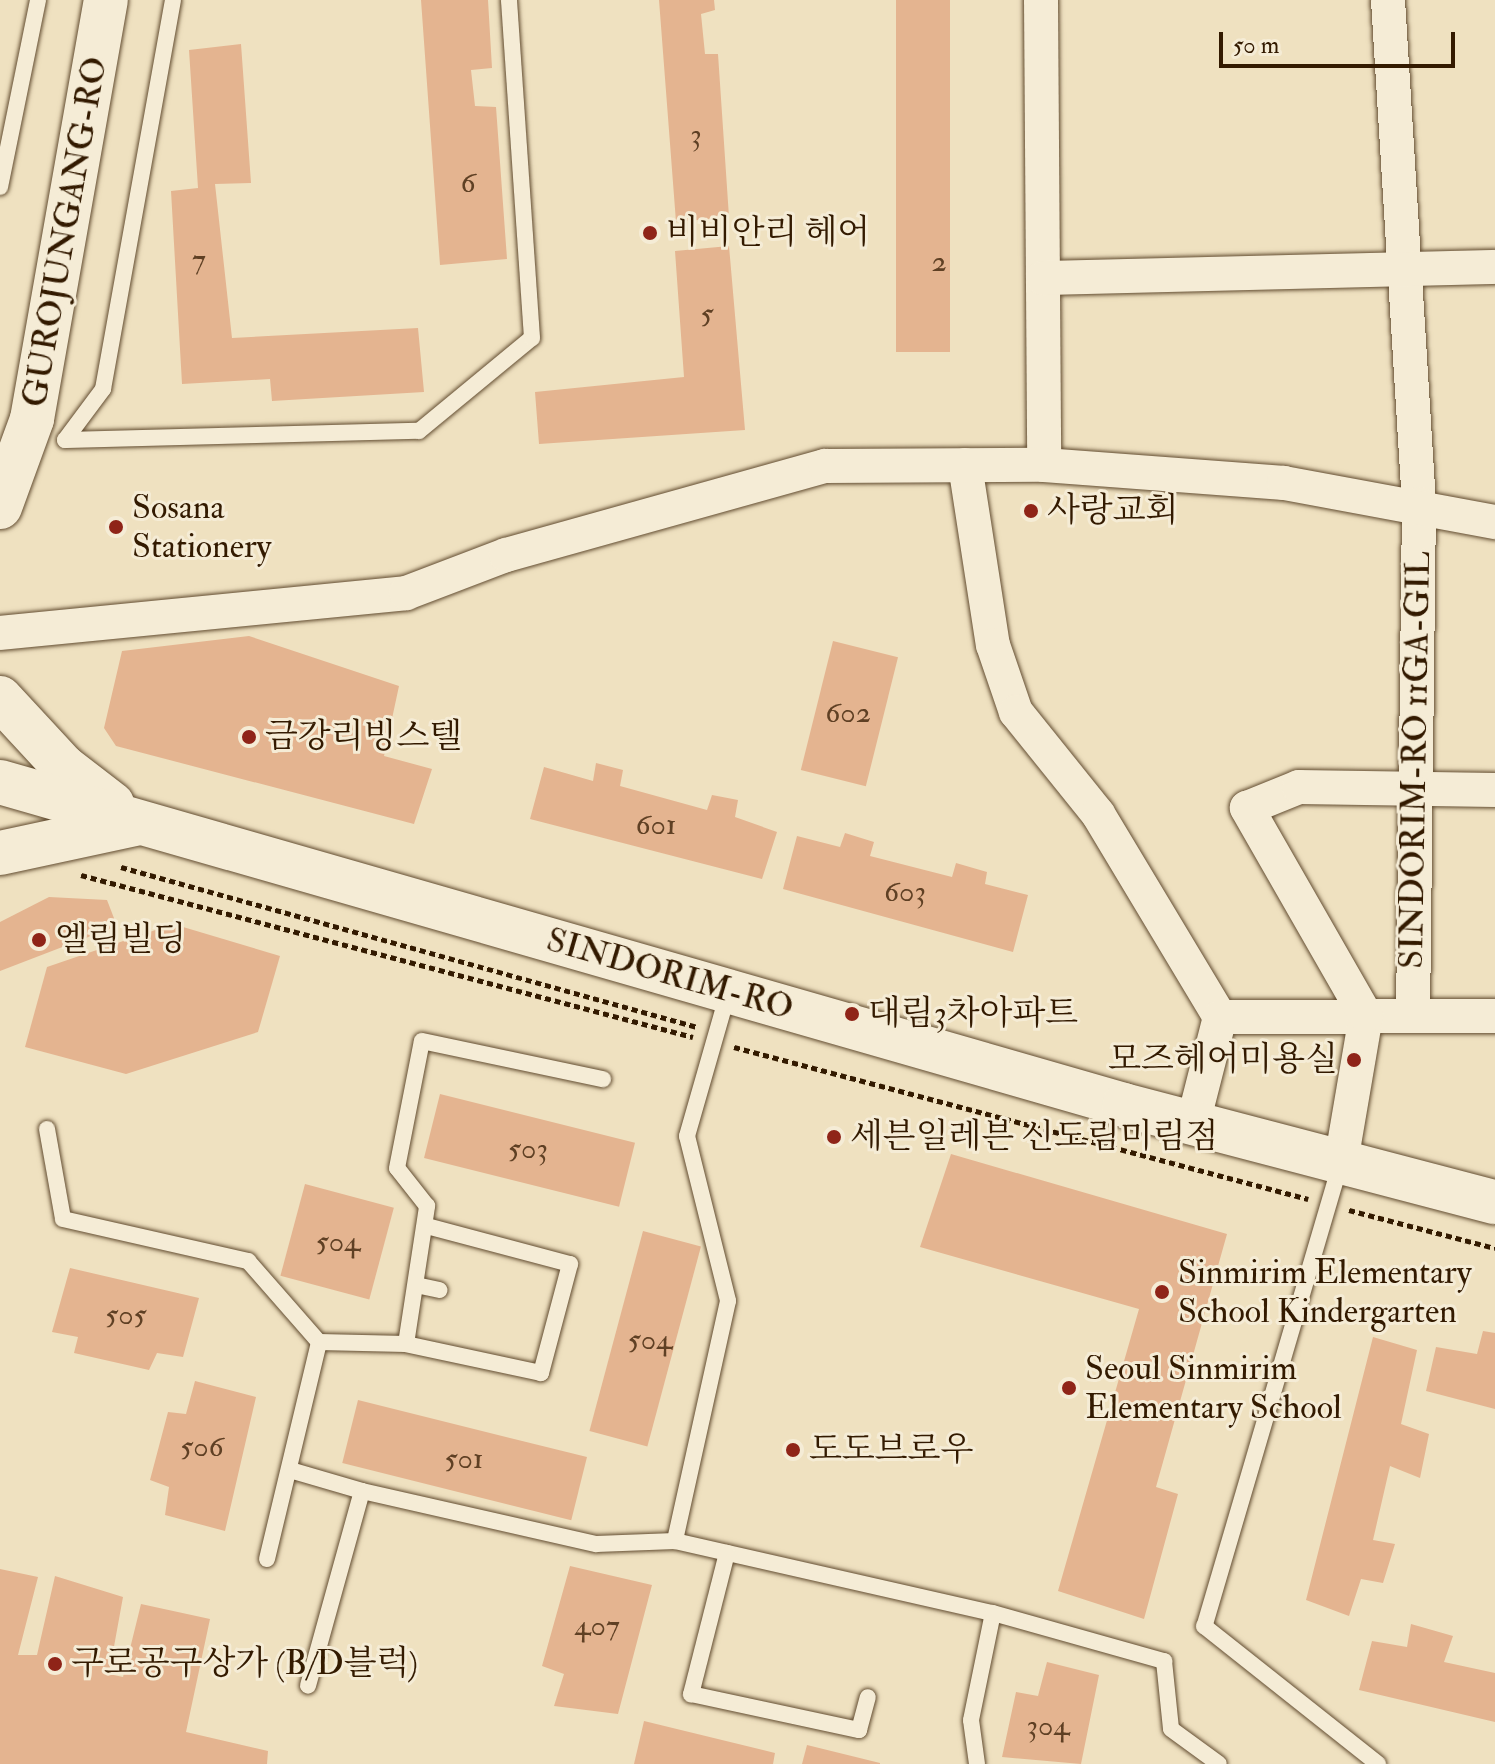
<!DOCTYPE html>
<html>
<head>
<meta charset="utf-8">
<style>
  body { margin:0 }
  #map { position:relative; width:1495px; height:1764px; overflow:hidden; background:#efe1c0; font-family:"IM FELL Double Pica","Noto Serif KR",serif }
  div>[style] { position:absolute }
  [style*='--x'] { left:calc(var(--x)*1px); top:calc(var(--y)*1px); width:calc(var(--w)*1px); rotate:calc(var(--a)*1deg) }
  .building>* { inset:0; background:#e4b490; transform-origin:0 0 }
  .path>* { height:5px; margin-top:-2.5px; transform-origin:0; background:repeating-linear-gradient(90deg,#331a00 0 6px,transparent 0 10px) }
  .roads { filter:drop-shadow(0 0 2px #624c30) drop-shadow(0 0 2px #624c30) }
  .lane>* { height:16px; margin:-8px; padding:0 8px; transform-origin:8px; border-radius:8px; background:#f5ecd6 }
  .street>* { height:34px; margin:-17px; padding:0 17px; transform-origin:17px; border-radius:17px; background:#f5ecd6 }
  .secondary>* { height:44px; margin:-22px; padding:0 22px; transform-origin:22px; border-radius:22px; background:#f5ecd6 }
  .dots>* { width:22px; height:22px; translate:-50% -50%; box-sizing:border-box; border:4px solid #f5ecd6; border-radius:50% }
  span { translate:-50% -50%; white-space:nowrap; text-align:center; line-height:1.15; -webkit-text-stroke:6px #f5ecd6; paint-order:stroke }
  .number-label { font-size:30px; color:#5f4024 }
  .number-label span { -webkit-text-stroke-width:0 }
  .street-label { font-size:34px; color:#331a00 }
  .poi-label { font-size:34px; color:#331a00 }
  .left { translate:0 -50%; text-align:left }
  .right { translate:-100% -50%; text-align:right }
  .scale { position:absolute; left:1219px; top:32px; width:236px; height:36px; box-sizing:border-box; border:4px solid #331a00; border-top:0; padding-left:10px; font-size:24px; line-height:28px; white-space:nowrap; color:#331a00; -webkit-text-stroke:6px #f5ecd6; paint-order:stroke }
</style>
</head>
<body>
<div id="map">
  <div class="building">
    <div style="clip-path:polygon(421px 0,488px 0,492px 68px,471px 70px,475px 106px,496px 107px,507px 259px,440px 265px)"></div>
    <div style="clip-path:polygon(659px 0,714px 0,715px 10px,701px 14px,705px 54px,718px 54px,729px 217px,676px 222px)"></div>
    <div style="left:896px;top:0;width:54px;height:352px"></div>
    <div style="clip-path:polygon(241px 44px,251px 183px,215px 184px,232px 338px,418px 328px,424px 392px,272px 401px,270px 379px,182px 384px,171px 191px,198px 188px,189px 50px)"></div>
    <div style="clip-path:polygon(729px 246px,745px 430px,539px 444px,535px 392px,684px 377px,675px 251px)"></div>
    <div style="clip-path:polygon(249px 636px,399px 686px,384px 756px,432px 769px,414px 824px,116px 746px,104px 728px,122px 651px)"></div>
    <div style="left:833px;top:641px;width:67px;height:133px;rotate:14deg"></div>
    <div style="clip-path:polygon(596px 763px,623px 770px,620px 786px,707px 810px,712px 795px,738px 800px,735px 817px,777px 832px,762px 879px,530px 819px,544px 767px,593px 781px)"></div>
    <div style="clip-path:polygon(845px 833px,874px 842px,870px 856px,952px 877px,956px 863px,987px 872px,985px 884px,1028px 895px,1013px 952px,783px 889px,797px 836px,840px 847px)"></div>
    <div style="clip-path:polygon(49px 897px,107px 900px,117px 926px,0 971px,0 922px)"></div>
    <div style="clip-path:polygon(173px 924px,280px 956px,258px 1032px,126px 1074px,25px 1047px,47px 967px)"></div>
    <div style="left:440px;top:1094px;width:201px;height:66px;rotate:14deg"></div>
    <div style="clip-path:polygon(951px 1154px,1227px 1234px,1156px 1487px,1178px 1494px,1144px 1619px,1058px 1591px,1139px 1309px,920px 1247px)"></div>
    <div style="left:305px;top:1184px;width:92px;height:95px;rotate:15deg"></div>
    <div style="left:643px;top:1231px;width:60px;height:207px;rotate:15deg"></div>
    <div style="clip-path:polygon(70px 1268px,199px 1298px,183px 1357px,157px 1353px,149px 1370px,74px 1353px,78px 1337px,52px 1332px)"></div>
    <div style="clip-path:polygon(1483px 1331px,1495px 1333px,1495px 1409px,1426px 1391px,1436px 1347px,1477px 1354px)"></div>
    <div style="clip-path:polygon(1373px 1337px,1417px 1350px,1401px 1424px,1429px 1434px,1420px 1478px,1390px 1466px,1373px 1540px,1395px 1544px,1383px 1583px,1361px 1579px,1349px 1616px,1306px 1600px)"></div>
    <div style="clip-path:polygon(195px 1381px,256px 1397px,225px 1531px,165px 1515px,169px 1487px,150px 1480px,168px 1412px,186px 1414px)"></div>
    <div style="left:358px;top:1400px;width:236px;height:65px;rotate:14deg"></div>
    <div style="clip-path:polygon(570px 1566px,652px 1585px,618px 1714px,554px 1706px,564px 1674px,542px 1666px)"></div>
    <div style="clip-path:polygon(0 1569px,38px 1577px,18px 1655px,37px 1655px,55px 1576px,123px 1597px,109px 1674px,123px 1677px,141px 1604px,210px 1619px,186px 1732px,268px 1751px,267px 1764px,0 1764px)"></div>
    <div style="clip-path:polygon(1411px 1624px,1453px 1636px,1444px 1662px,1495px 1673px,1495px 1722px,1359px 1690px,1372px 1641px,1407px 1647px)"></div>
    <div style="clip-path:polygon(1047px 1662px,1099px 1675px,1081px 1764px,1002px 1757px,1016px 1692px,1038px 1696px)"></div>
    <div style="clip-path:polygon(644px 1721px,775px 1753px,773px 1764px,634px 1764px)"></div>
    <div style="clip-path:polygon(807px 1745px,880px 1763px,880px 1764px,802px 1764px)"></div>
  </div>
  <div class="path">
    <div style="--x:121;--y:867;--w:598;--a:15.52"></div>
    <div style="--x:81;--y:875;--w:633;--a:14.83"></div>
    <div style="--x:734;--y:1047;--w:594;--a:14.83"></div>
    <div style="--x:1349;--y:1210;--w:151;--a:14.6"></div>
  </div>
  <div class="roads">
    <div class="lane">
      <div style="--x:0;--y:187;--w:191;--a:-78.5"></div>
      <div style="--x:65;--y:440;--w:354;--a:-1.5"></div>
      <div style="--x:419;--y:431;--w:146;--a:-39.5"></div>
      <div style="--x:532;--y:338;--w:339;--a:-93.9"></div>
      <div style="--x:65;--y:440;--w:64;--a:-53.3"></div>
      <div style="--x:103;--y:389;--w:395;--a:-79.8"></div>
      <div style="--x:728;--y:993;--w:149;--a:106"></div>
      <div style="--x:687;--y:1136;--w:170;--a:76"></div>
      <div style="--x:728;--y:1301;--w:246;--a:102.5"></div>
      <div style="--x:675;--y:1541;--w:326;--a:12.8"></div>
      <div style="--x:47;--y:1129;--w:91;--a:79.9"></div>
      <div style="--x:63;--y:1219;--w:190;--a:12.8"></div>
      <div style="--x:248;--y:1261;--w:108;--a:48.8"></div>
      <div style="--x:319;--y:1342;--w:87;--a:1.3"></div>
      <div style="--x:1341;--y:1162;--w:484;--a:106.4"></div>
      <div style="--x:1204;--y:1626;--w:222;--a:38.4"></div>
      <div style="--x:427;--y:1226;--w:148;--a:14.9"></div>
      <div style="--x:570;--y:1264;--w:113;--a:104.9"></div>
      <div style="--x:541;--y:1373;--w:138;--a:-167.9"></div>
      <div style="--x:406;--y:1344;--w:140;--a:-81.3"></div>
      <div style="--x:427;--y:1206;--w:48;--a:-128.3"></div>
      <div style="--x:397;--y:1168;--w:129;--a:-78.9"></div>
      <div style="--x:422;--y:1041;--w:185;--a:11.9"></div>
      <div style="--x:416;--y:1285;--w:24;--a:12"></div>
      <div style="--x:290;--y:1470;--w:75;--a:16.3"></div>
      <div style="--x:362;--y:1491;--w:202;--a:105.5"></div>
      <div style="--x:362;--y:1491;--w:240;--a:12.8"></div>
      <div style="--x:596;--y:1544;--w:79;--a:-2.2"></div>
      <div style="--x:727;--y:1553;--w:146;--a:104.3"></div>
      <div style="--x:691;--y:1694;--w:172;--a:12.1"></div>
      <div style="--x:859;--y:1730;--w:34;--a:-75"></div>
      <div style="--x:267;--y:1559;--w:223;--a:-76.5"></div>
      <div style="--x:977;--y:1764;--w:44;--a:-97.8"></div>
      <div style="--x:971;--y:1720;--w:109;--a:-78.4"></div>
      <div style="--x:993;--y:1613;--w:178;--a:15.7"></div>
      <div style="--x:1164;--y:1661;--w:68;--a:84.1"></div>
      <div style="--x:1171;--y:1729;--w:59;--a:36.1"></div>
    </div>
    <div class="street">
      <div style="--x:1041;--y:0;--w:465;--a:89.6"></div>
      <div style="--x:1388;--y:0;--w:505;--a:86.48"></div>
      <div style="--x:1419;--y:504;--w:512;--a:90.67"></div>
      <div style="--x:1043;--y:278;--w:452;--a:-1.4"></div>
      <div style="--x:965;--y:465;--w:182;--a:81.2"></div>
      <div style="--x:993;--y:645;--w:71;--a:71.1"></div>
      <div style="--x:1016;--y:712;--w:131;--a:51.2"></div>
      <div style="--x:1098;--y:814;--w:237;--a:59"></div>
      <div style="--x:1220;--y:1017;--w:109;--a:104.3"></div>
      <div style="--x:0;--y:633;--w:408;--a:-5.6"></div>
      <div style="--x:406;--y:593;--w:107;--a:-20.8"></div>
      <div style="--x:506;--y:555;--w:331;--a:-15.6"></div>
      <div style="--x:825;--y:466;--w:219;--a:-0.3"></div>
      <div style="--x:1044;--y:465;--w:241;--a:4.3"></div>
      <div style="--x:1284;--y:483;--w:215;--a:10.5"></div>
      <div style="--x:1220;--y:1017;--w:275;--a:-0.2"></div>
      <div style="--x:1341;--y:1162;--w:148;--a:-80.3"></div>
      <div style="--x:1366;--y:1016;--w:240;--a:-119.8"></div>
      <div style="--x:1247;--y:808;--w:56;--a:-22"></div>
      <div style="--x:1299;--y:787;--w:196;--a:0.9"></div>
    </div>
    <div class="secondary">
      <div style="--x:0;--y:507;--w:94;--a:-70"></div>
      <div style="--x:32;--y:419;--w:425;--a:-80"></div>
      <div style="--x:0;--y:698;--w:94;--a:47.2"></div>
      <div style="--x:64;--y:767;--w:61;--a:37.6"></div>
      <div style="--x:0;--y:782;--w:1169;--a:16.03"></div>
      <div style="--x:1124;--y:1105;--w:383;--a:14.7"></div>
      <div style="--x:0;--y:853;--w:138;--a:-12.1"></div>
    </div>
  </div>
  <div class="dots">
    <div style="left:650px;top:233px;background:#8f2418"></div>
    <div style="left:1031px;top:511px;background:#8f2418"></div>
    <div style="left:116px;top:527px;background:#8f2418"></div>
    <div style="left:249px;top:737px;background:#8f2418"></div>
    <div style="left:39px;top:940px;background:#8f2418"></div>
    <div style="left:852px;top:1014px;background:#8f2418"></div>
    <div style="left:1354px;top:1060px;background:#8f2418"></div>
    <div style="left:834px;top:1137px;background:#8f2418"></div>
    <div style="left:1162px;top:1292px;background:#8f2418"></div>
    <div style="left:1069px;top:1388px;background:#8f2418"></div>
    <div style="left:793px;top:1450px;background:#8f2418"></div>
    <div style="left:55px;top:1664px;background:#8f2418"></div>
  </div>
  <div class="number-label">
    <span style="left:696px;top:135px">3</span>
    <span style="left:468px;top:183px">6</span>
    <span style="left:199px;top:260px">7</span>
    <span style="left:939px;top:262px">2</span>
    <span style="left:707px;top:314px">5</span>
    <span style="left:848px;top:713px">602</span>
    <span style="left:656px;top:825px">601</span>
    <span style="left:905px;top:892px">603</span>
    <span style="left:528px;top:1149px">503</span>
    <span style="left:338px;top:1242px">504</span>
    <span style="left:126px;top:1315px">505</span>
    <span style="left:650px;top:1340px">504</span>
    <span style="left:202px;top:1447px">506</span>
    <span style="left:464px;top:1459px">501</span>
    <span style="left:597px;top:1626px">407</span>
    <span style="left:1048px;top:1726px">304</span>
  </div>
  <div class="street-label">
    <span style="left:65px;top:232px;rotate:-80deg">GUROJUNGANG-RO</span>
    <span style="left:1415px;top:760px;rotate:-89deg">SINDORIM-RO 11GA-GIL</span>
    <span style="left:670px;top:974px;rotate:16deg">SINDORIM-RO</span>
  </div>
  <div class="poi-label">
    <span class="left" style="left:666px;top:233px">비비안리 헤어</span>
    <span class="left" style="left:132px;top:527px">Sosana<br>Stationery</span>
    <span class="left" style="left:1047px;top:511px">사랑교회</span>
    <span class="left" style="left:265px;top:737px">금강리빙스텔</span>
    <span class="left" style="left:55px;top:940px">엘림빌딩</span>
    <span class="left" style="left:868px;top:1014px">대림3차아파트</span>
    <span class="right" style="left:1338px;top:1060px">모즈헤어미용실</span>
    <span class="left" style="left:850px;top:1137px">세븐일레븐 신도림미림점</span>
    <span class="left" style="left:1178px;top:1292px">Sinmirim Elementary<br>School Kindergarten</span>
    <span class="left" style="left:1085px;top:1388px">Seoul Sinmirim<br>Elementary School</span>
    <span class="left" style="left:809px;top:1450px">도도브로우</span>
    <span class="left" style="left:71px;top:1664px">구로공구상가 (B/D블럭)</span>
  </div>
  <div class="scale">50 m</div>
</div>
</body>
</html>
